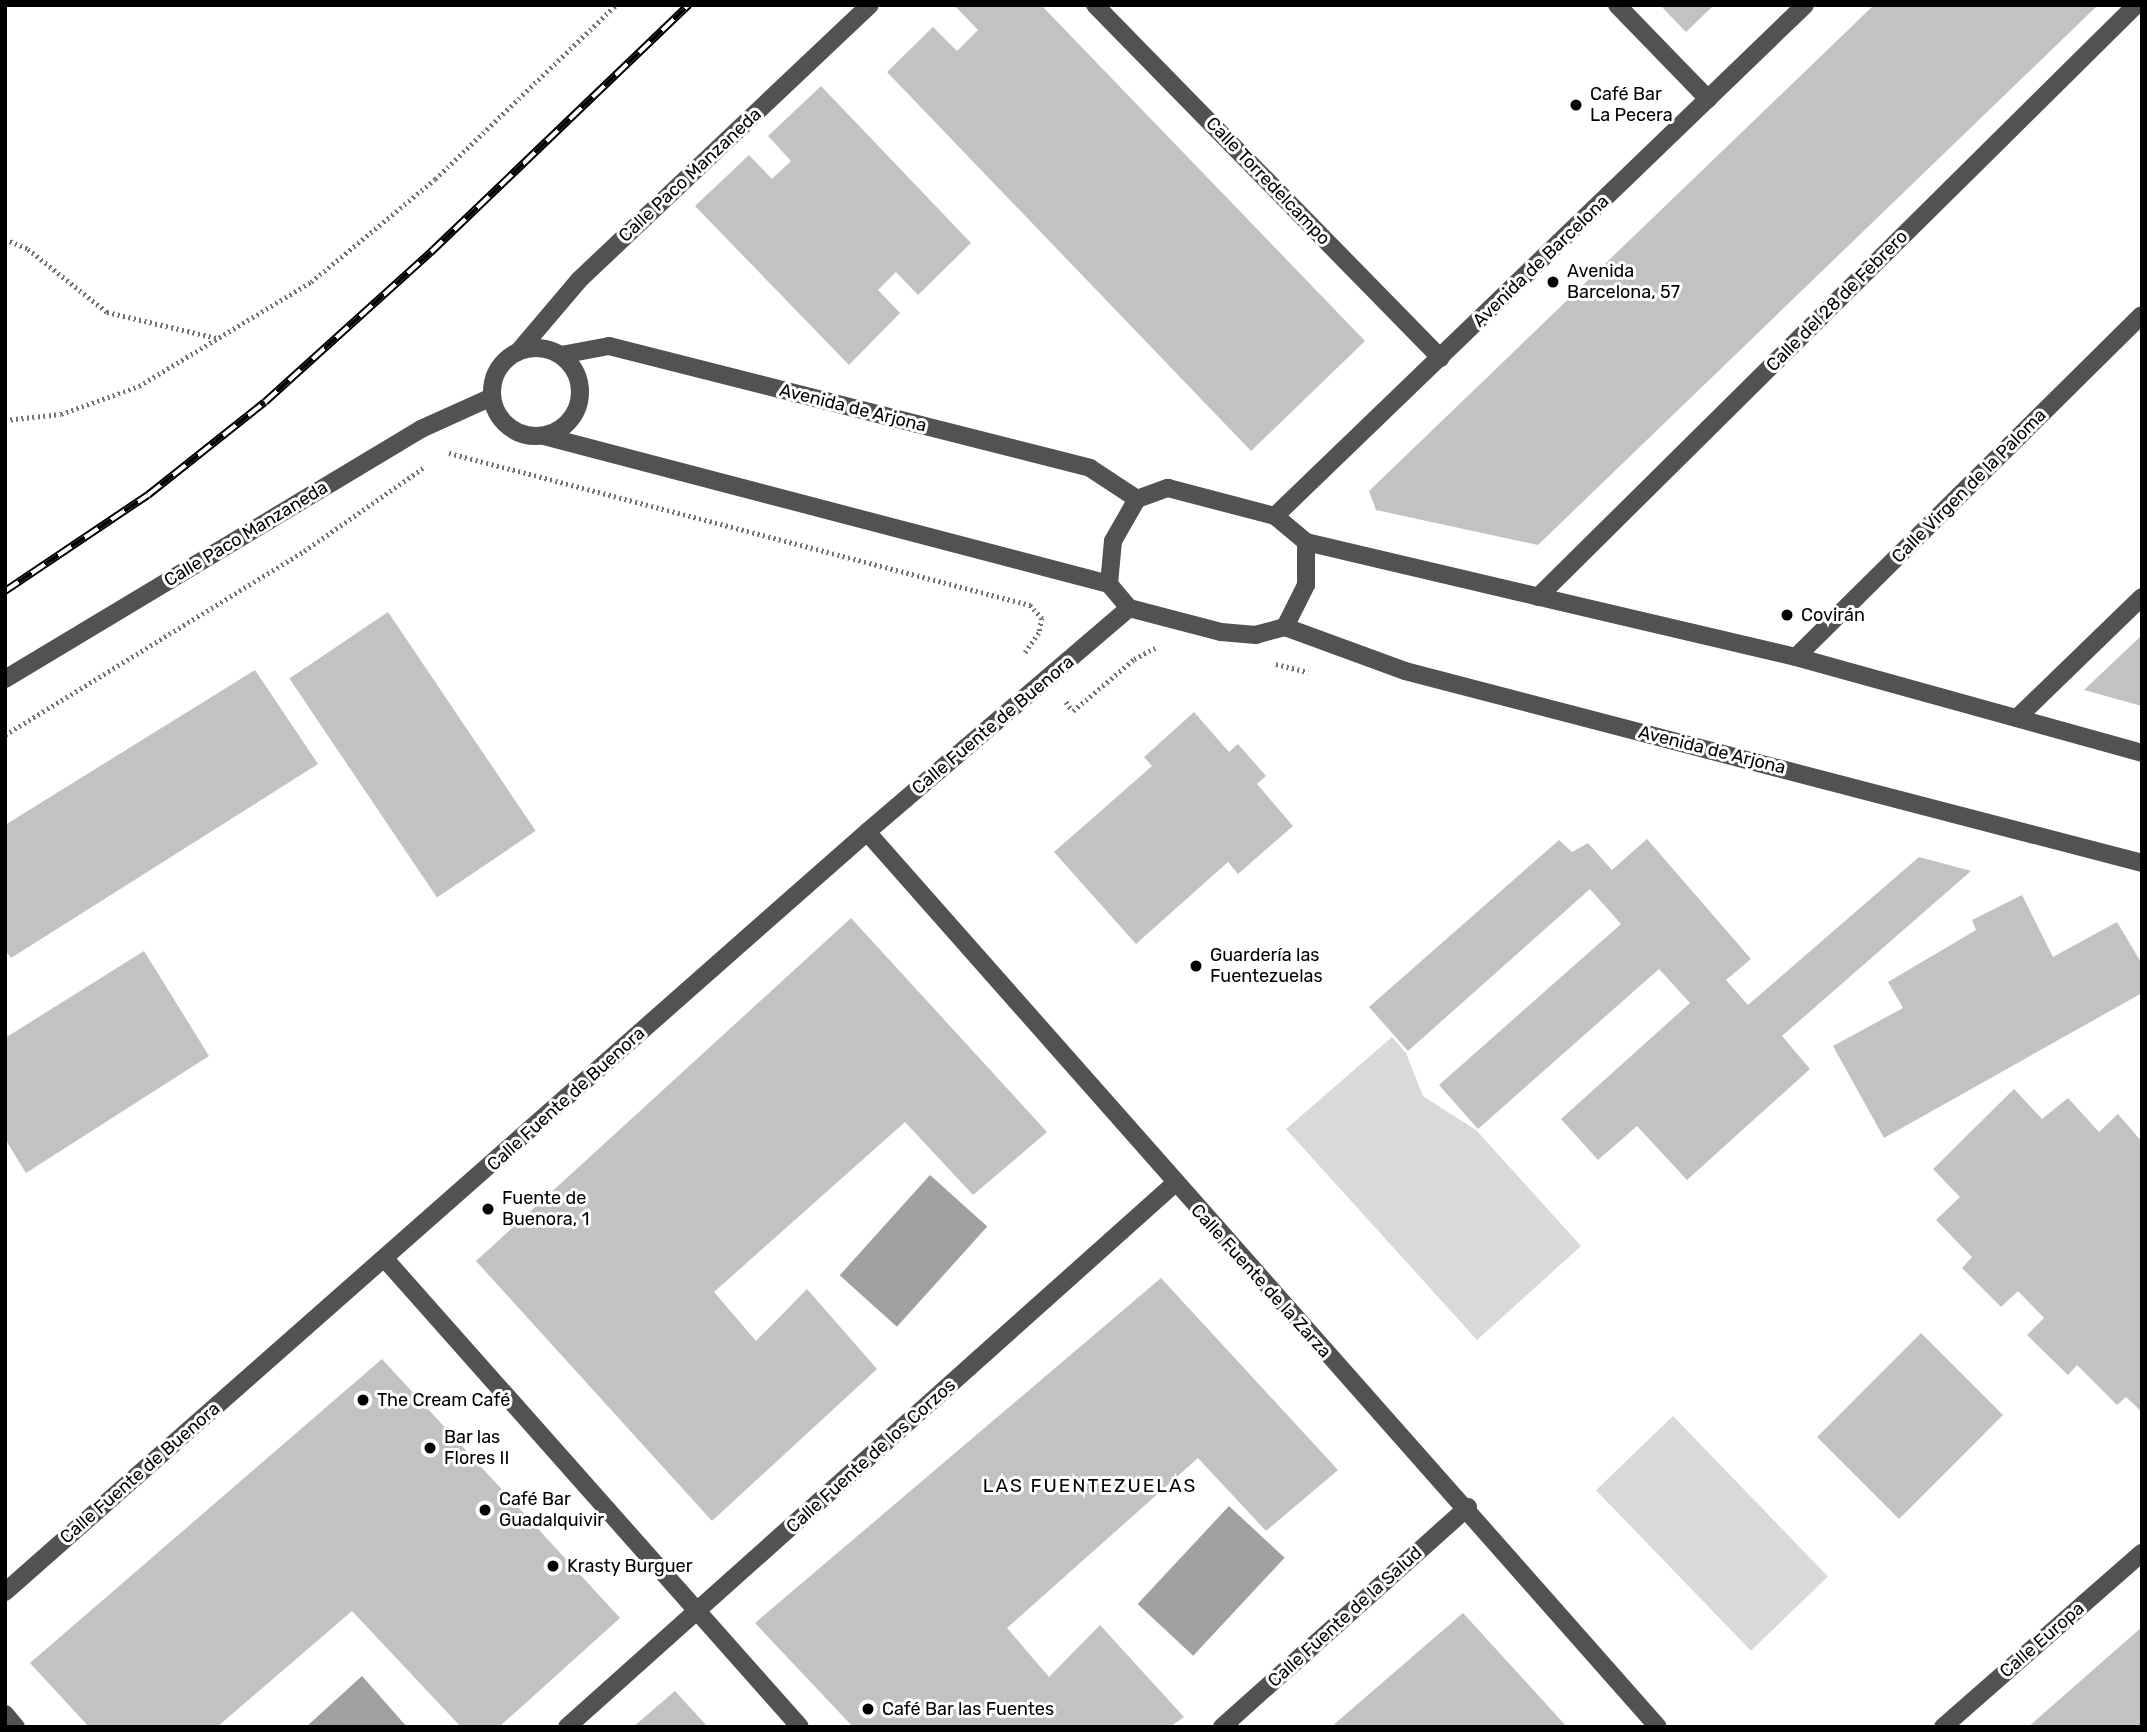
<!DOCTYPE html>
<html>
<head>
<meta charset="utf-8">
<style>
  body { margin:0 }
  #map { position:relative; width:2147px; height:1732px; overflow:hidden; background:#fff; font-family:Rubik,sans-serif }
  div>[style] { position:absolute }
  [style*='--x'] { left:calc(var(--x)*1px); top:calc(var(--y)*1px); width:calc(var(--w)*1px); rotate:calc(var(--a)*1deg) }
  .green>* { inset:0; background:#d9d9d9; transform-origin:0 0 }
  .water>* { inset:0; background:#a0a0a0; transform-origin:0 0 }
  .building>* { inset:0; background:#c2c2c2; transform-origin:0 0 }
  .path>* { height:4.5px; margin-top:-2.25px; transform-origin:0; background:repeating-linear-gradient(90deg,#747474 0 2px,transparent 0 5.5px) }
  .minor>* { height:18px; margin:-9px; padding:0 9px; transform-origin:9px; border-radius:9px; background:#525252 }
  .minor>.ring { margin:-9px; padding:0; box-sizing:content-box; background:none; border:18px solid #525252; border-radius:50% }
  .rail>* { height:8px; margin-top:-4px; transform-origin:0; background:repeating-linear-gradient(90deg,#fff 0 16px,#000 0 32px); box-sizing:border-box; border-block:2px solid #000 }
  .dots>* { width:19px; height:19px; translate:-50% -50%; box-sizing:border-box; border:4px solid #fff; border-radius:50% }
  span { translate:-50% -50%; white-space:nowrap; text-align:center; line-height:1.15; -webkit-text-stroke:6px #fff; paint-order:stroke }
  .poi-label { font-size:18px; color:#000 }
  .left { translate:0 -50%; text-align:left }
  .street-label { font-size:18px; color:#000 }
  .neighbourhood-label { font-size:19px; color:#000; letter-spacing:2px }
  .frame { position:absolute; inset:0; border:7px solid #000; pointer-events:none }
</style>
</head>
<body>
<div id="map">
  <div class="green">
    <div style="clip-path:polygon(1392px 1037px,1406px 1053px,1423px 1096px,1476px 1130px,1581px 1246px,1477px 1340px,1286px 1129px)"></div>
    <div style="left:1673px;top:1416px;width:223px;height:107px;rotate:46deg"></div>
  </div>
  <div class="water">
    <div style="left:930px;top:1175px;width:77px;height:135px;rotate:42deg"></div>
    <div style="left:1229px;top:1506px;width:76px;height:134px;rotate:43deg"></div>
    <div style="clip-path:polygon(362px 1676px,407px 1727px,306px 1727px)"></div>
  </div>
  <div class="building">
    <div style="clip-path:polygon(954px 5px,1041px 5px,1365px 341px,1251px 451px,887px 72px,933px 27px,957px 51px,978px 30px)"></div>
    <div style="clip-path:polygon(1660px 5px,1714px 5px,1686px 32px)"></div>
    <div style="clip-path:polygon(1874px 5px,2098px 5px,1538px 545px,1376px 510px,1369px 491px)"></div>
    <div style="clip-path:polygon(821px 86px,971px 243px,918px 295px,896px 272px,878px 290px,900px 313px,849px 365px,695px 206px,749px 155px,772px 179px,791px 161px,768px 136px)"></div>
    <div style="left:388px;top:612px;width:264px;height:119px;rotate:56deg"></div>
    <div style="clip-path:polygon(2142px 635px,2142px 706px,2084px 690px)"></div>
    <div style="clip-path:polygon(255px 670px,318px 764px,11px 958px,5px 950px,5px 825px)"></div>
    <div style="clip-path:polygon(1194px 712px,1229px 752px,1238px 744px,1266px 776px,1257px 784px,1293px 826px,1238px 874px,1228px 862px,1136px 944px,1054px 852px,1152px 766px,1144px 757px)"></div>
    <div style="clip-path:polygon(1647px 839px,1751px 959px,1726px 980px,1748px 1005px,1919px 857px,1971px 871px,1782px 1036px,1810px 1069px,1687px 1180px,1637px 1126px,1598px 1160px,1561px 1119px,1690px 1003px,1659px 969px,1478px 1129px,1439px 1085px,1621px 924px,1590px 889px,1408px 1051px,1369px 1007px,1559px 840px,1572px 852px,1588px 843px,1612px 870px)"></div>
    <div style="clip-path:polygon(2022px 895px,2053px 957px,2117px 922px,2142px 964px,2142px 993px,1884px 1138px,1833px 1046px,1903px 1008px,1888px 982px,1976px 930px,1972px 920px)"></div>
    <div style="clip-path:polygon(851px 918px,1047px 1132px,973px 1195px,905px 1122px,714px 1292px,756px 1341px,807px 1289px,877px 1369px,712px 1521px,476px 1261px)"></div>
    <div style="clip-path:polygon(144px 951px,209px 1056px,26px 1173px,5px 1139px,5px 1038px)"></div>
    <div style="clip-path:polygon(2014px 1089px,2042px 1119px,2068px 1098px,2099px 1132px,2118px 1114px,2142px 1142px,2142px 1412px,2126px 1397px,2117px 1405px,2077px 1365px,2068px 1375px,2027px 1335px,2044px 1318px,2018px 1291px,2001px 1307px,1962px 1268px,1972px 1257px,1936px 1220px,1960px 1197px,1933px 1169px)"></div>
    <div style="clip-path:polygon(1161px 1278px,1338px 1470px,1266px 1531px,1198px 1458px,1007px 1628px,1049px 1677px,1100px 1625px,1184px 1717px,1170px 1727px,853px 1727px,755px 1623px)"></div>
    <div style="left:1921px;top:1333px;width:116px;height:147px;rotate:45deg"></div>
    <div style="clip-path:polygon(382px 1359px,620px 1618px,499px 1727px,461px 1727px,352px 1611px,217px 1727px,89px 1727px,30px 1663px)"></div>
    <div style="clip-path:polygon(1463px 1613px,1567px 1727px,1331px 1727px)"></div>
    <div style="clip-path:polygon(2142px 1627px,2142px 1727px,2028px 1727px)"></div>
    <div style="clip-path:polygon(675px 1691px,708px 1727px,633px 1727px)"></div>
  </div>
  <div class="path">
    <div style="--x:5;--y:239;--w:25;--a:23"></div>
    <div style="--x:28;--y:249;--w:101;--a:38.6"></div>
    <div style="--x:107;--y:312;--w:113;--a:13.3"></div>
    <div style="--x:5;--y:420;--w:56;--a:-6.1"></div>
    <div style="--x:61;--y:414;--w:83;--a:-19.7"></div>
    <div style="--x:139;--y:386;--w:201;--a:-31.2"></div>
    <div style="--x:311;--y:282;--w:161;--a:-39.7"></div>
    <div style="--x:435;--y:179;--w:251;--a:-43.9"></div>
    <div style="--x:449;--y:453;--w:601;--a:14.66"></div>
    <div style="--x:1030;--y:605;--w:18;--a:47"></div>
    <div style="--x:1042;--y:618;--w:15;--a:101"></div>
    <div style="--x:1039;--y:633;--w:24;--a:125"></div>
    <div style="--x:1276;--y:664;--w:33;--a:14"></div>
    <div style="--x:1066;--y:702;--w:11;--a:52"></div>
    <div style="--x:1073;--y:711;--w:80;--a:-40.4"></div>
    <div style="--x:1134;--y:659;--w:24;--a:-28"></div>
    <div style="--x:5;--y:735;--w:351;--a:-31.6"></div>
    <div style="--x:304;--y:551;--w:145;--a:-34.9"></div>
  </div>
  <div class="minor">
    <div style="--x:1095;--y:5;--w:494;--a:45.6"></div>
    <div style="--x:1617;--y:5;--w:131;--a:45.9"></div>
    <div class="ring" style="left:492px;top:348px;width:70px;height:70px"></div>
    <div style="--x:518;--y:352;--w:94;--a:-49.7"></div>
    <div style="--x:579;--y:280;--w:400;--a:-43.4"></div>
    <div style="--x:561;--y:355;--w:49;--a:-10.6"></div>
    <div style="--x:609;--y:346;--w:496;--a:14.2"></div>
    <div style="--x:1090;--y:468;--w:56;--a:33.4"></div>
    <div style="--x:544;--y:436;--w:584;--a:14.68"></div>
    <div style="--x:1168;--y:488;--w:111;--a:14.7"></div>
    <div style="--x:1275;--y:516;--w:40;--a:40"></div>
    <div style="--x:1306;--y:542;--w:43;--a:90"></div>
    <div style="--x:1306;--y:585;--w:47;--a:116.6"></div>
    <div style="--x:1285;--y:627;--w:30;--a:165"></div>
    <div style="--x:1256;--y:635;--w:35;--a:-175"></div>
    <div style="--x:1221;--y:632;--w:95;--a:-165.4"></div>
    <div style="--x:1129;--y:608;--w:31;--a:-130"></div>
    <div style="--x:1109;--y:584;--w:43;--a:-84.7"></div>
    <div style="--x:1113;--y:541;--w:48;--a:-60.3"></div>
    <div style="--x:1137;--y:499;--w:33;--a:-20"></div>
    <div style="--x:1275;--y:516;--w:736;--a:-43.95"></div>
    <div style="--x:1306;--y:542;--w:503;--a:13.21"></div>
    <div style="--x:1796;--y:657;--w:359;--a:15.5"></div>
    <div style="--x:1538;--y:597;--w:841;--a:-44.71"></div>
    <div style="--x:1285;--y:627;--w:128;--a:20.1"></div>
    <div style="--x:1405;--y:671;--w:762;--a:14.6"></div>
    <div style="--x:1796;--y:657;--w:486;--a:-44.7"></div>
    <div style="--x:5;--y:679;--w:485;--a:-31"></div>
    <div style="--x:421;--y:429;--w:78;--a:-24.3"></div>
    <div style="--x:2017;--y:718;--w:174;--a:-44.1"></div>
    <div style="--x:867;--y:832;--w:1194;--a:48.53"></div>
    <div style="--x:385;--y:1259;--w:625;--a:48.43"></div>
    <div style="--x:5;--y:1592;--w:1149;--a:-41.4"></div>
    <div style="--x:867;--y:832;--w:345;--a:-40.5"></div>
    <div style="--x:5;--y:1714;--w:17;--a:50"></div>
    <div style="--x:567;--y:1727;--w:814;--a:-41.81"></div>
    <div style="--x:1222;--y:1727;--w:330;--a:-41.8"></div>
    <div style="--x:1943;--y:1727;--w:264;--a:-41.2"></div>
  </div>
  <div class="rail">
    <div style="--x:5;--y:591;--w:172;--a:-33.9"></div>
    <div style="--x:148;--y:495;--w:149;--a:-38.5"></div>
    <div style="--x:265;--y:402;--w:224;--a:-42.1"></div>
    <div style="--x:431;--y:252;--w:357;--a:-43.8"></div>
  </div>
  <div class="dots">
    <div style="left:1576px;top:105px;background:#000"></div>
    <div style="left:1553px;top:282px;background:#000"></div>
    <div style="left:1787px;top:615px;background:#000"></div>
    <div style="left:1196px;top:966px;background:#000"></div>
    <div style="left:488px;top:1209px;background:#000"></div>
    <div style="left:363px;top:1400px;background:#000"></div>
    <div style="left:430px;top:1448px;background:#000"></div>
    <div style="left:485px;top:1510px;background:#000"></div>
    <div style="left:553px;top:1566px;background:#000"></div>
    <div style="left:868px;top:1709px;background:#000"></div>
  </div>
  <div class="poi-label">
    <span class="left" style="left:1590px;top:105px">Café Bar<br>La Pecera</span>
    <span class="left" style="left:1567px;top:282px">Avenida<br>Barcelona, 57</span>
    <span class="left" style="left:1801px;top:615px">Covirán</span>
    <span class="left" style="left:1210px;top:966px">Guardería las<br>Fuentezuelas</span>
    <span class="left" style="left:502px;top:1209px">Fuente de<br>Buenora, 1</span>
    <span class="left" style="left:377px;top:1400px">The Cream Café</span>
    <span class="left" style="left:444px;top:1448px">Bar las<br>Flores II</span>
    <span class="left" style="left:499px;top:1510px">Café Bar<br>Guadalquivir</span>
    <span class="left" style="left:567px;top:1566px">Krasty Burguer</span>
    <span class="left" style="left:882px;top:1709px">Café Bar las Fuentes</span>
  </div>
  <div class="street-label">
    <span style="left:690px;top:175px;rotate:-43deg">Calle Paco Manzaneda</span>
    <span style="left:1268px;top:181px;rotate:46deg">Calle Torredelcampo</span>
    <span style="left:1541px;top:261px;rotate:-44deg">Avenida de Barcelona</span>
    <span style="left:1837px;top:301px;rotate:-45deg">Calle del 28 de Febrero</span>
    <span style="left:853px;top:408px;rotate:14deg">Avenida de Arjona</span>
    <span style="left:1969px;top:486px;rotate:-45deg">Calle Virgen de la Paloma</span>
    <span style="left:246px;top:534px;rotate:-31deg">Calle Paco Manzaneda</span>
    <span style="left:993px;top:725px;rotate:-40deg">Calle Fuente de Buenora</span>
    <span style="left:1712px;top:750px;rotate:14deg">Avenida de Arjona</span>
    <span style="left:566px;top:1099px;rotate:-42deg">Calle Fuente de Buenora</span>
    <span style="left:1261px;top:1281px;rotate:48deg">Calle Fuente de la Zarza</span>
    <span style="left:871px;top:1456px;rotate:-42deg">Calle Fuente de los Corzos</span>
    <span style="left:140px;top:1473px;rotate:-41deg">Calle Fuente de Buenora</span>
    <span style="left:1345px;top:1617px;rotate:-42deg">Calle Fuente de la Salud</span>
    <span style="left:2042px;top:1640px;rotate:-41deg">Calle Europa</span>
  </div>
  <div class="neighbourhood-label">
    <span style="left:1090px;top:1486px">LAS FUENTEZUELAS</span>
  </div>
  <div class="frame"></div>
</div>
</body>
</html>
